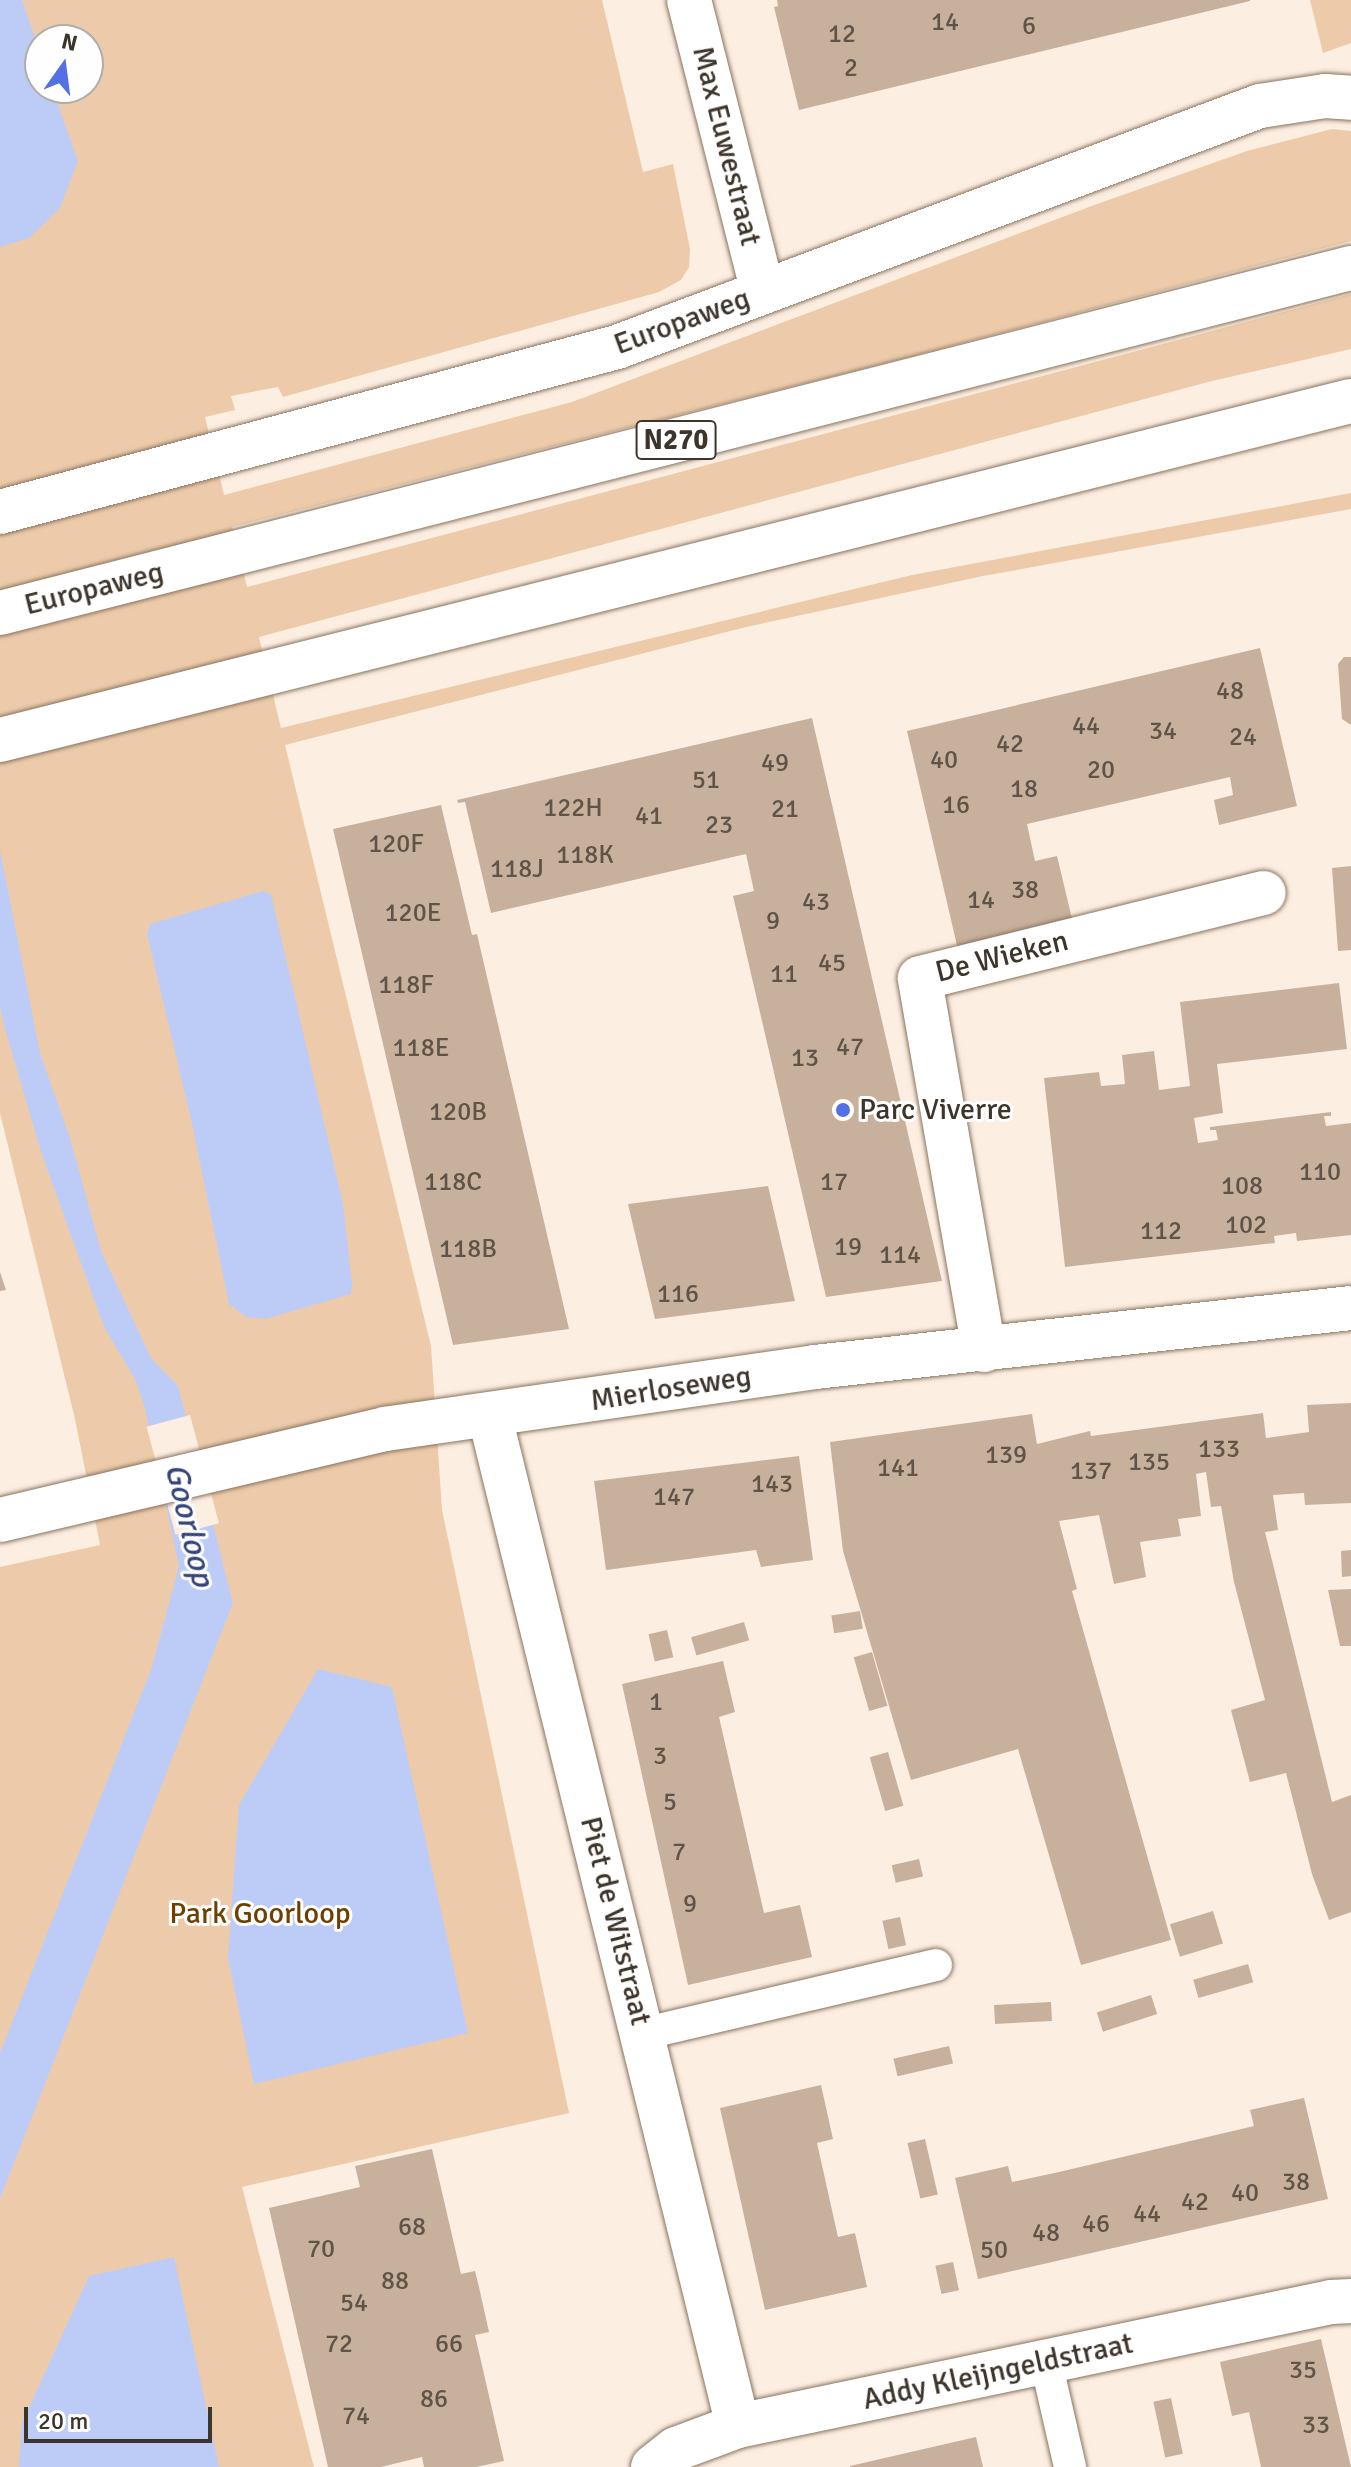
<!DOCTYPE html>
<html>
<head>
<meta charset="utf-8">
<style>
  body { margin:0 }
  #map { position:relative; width:1351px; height:2467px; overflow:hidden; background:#fceee1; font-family:Signika,sans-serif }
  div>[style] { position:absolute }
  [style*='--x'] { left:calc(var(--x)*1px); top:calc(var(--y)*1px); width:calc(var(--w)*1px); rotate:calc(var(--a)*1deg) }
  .green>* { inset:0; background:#edcbaa }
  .water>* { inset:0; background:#bdccf6 }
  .pier>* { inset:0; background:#fceee1; transform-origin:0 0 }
  .building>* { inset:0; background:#c7b19c; transform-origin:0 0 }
  .roads { filter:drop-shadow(0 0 2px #897460) drop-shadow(0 0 2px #897460) }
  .service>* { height:32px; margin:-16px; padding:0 16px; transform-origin:16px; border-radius:16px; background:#fff }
  .minor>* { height:44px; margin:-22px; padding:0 22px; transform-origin:22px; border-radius:22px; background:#fff }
  .primary>* { height:44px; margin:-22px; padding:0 22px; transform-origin:22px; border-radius:22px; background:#fff }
  .dots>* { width:22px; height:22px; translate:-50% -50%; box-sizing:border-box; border:4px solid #fefefe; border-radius:50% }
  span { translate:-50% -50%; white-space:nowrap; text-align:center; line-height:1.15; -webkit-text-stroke:6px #fefefe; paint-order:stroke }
  .number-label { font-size:26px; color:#605347 }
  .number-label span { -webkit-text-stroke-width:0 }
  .shield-label span { padding:2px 6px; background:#fefefe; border:2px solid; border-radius:6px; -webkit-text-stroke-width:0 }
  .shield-label { font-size:28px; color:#3d342b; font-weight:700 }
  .street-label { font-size:30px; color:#3d342b }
  .poi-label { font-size:30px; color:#3d342b }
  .left { translate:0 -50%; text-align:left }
  .park-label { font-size:30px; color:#6d4001 }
  .water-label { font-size:32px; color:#354479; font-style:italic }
  .north { position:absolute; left:24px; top:24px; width:80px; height:80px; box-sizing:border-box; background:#fefefe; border:2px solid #b1adaa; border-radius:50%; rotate:14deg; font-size:22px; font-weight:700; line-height:32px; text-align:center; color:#3d342b }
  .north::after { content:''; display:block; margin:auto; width:28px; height:36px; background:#556fe4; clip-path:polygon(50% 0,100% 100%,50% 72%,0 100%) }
  .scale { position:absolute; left:24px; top:2407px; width:188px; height:36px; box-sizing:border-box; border:4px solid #3d342b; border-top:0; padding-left:10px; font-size:24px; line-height:28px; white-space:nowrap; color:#3d342b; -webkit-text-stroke:6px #fefefe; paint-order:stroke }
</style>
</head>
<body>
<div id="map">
  <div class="green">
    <div style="clip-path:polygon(evenodd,0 0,602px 0,643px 172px,673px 164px,690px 249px,689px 267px,681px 280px,659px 292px,283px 397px,278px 387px,231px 396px,235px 410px,205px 417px,224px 495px,572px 402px,1097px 204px,1247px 151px,1332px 129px,1351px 131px,1351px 241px,894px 361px,232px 527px,247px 587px,1351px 294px,1351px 349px,1208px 382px,259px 637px,281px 728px,912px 575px,1351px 493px,1351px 509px,983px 576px,746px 627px,285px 745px,431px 1346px,442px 1510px,569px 2113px,242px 2187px,314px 2467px,0 2467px,0 1567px,100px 1545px,75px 1419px,0 1113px,0 0,40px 40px,88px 40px,88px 88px,40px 88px,40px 40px)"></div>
    <div style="clip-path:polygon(1310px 0,1351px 0,1351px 43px,1323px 53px)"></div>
  </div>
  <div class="water">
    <div style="clip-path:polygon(0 0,22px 0,40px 53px,40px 88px,52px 88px,78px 161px,60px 208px,29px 238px,0 247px)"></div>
    <div style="clip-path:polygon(0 850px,40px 1053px,70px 1138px,101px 1251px,151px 1358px,178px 1386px,233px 1603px,0 2199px,0 2053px,152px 1667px,179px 1566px,145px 1408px,135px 1379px,104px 1327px,42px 1155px,5px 1029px,0 1007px)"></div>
    <div style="clip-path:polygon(263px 891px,271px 894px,343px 1204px,352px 1284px,351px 1294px,265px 1319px,246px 1317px,229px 1304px,191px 1119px,147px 934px,150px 924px)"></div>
    <div style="clip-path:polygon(318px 1669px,392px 1687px,468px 2033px,254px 2084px,228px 1958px,239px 1805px)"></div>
    <div style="clip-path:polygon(174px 2257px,219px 2467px,19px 2467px,22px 2423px,89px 2276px)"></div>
  </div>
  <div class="pier">
    <div style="left:190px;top:1415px;width:112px;height:45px;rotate:75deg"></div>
  </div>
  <div class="building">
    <div style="clip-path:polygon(777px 0,1250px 0,1250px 1px,799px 110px,774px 7px,778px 6px)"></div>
    <div style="clip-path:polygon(1260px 648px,1297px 806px,1219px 825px,1214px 800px,1233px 795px,1230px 777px,1027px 824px,1035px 861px,1057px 856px,1074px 927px,959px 954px,907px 731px)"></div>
    <div style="clip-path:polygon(1344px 657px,1351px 657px,1351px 725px,1342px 719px,1338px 664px)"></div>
    <div style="clip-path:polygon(812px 718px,942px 1281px,826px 1297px,733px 896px,754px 891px,746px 854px,491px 913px,465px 802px,458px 803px,457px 800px)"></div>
    <div style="clip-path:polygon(441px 805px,472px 935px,477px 934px,569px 1329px,453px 1345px,333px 829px)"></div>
    <div style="clip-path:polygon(1351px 866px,1351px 950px,1338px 951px,1332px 868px)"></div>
    <div style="clip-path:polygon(1339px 983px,1347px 1049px,1217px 1064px,1223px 1113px,1194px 1118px,1198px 1143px,1218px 1140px,1216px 1130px,1210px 1130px,1210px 1127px,1331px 1112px,1331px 1116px,1324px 1116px,1326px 1126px,1351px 1123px,1351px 1235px,1297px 1241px,1296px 1233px,1274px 1236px,1275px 1243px,1065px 1267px,1044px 1078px,1099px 1072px,1101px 1086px,1125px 1084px,1122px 1055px,1154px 1051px,1159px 1090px,1190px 1086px,1180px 1002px)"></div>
    <div style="clip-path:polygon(768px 1186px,795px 1301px,655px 1319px,628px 1204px)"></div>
    <div style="clip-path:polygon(0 1272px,6px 1290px,0 1291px)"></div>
    <div style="clip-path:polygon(1351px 1403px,1351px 1503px,1305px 1505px,1304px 1493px,1273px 1495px,1278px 1530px,1265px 1532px,1332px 1802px,1351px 1795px,1351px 1912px,1329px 1920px,1312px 1874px,1286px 1773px,1250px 1782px,1231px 1710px,1265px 1700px,1234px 1582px,1221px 1506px,1211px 1507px,1206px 1472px,1196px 1474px,1201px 1516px,1178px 1519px,1181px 1536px,1140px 1542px,1146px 1577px,1114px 1584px,1099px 1515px,1059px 1521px,1077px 1589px,1072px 1591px,1171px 1940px,1081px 1965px,1018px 1749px,911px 1780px,843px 1551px,830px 1442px,1032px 1414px,1037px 1444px,1090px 1431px,1091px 1436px,1263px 1413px,1266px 1438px,1309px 1432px,1307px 1405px)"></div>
    <div style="clip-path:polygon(799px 1456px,813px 1560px,761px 1567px,756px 1550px,606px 1570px,594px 1481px)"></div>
    <div style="clip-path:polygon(1351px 1550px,1351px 1576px,1342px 1577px,1341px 1551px)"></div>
    <div style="clip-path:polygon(1351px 1589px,1351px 1646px,1340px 1646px,1328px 1590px)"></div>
    <div style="left:860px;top:1611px;width:18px;height:29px;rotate:81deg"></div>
    <div style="left:744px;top:1622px;width:19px;height:55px;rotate:74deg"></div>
    <div style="left:667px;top:1630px;width:28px;height:19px;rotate:77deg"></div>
    <div style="left:872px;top:1652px;width:56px;height:19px;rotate:74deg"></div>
    <div style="clip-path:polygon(723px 1661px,735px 1712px,719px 1717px,764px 1913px,800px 1905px,812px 1957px,688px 1985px,622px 1684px)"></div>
    <div style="left:888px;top:1752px;width:56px;height:19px;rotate:74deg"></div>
    <div style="left:919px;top:1859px;width:18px;height:28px;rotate:77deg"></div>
    <div style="left:1213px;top:1911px;width:34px;height:45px;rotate:73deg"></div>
    <div style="left:900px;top:1917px;width:29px;height:18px;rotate:78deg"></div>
    <div style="left:1248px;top:1964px;width:19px;height:57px;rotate:74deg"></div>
    <div style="left:1151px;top:1995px;width:20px;height:57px;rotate:72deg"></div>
    <div style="left:1051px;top:2002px;width:19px;height:57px;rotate:87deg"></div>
    <div style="left:949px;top:2046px;width:18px;height:57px;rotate:77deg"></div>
    <div style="clip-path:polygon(821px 2085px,833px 2139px,817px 2143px,838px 2237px,855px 2233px,867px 2287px,765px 2310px,720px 2108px)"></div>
    <div style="clip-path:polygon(1304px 2098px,1328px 2199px,978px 2279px,955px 2178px,1008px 2166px,1012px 2182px,1059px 2172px,1254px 2126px,1250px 2110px)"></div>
    <div style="left:925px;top:2139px;width:57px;height:18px;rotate:77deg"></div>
    <div style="clip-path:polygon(432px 2149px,461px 2274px,475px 2271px,479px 2287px,489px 2332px,475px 2335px,504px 2461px,476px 2467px,424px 2467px,422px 2457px,381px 2467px,328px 2467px,269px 2208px,360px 2187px,355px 2166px)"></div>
    <div style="left:953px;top:2262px;width:29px;height:18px;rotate:78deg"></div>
    <div style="clip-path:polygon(1321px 2339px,1351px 2467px,1261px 2467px,1249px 2412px,1232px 2416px,1220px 2362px)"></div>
    <div style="left:1171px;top:2398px;width:57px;height:18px;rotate:78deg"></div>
    <div style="clip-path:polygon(976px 2437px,983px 2467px,850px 2467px,850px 2466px)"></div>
  </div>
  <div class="roads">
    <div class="service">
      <div style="--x:642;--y:2034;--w:302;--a:-13.2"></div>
      <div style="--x:1046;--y:2362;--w:108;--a:77.1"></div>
    </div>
    <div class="minor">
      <div style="--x:689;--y:0;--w:301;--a:75.8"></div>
      <div style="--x:0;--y:512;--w:639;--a:-14.97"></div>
      <div style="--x:617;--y:347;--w:687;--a:-20.55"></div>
      <div style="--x:1260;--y:106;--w:66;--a:-8.7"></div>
      <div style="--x:1325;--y:96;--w:26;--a:4"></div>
      <div style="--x:984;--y:1350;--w:377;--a:-99.8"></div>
      <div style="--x:920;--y:978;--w:354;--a:-13.9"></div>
      <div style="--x:490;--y:1417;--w:1039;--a:76.19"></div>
      <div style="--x:0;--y:1520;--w:396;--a:-13.3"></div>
      <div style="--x:385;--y:1429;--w:434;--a:-8.2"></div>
      <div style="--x:815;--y:1367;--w:539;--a:-6.28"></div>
      <div style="--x:653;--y:2467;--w:29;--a:-38"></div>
      <div style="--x:676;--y:2449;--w:66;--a:-20.4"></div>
      <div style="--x:738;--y:2426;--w:606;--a:-11.81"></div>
      <div style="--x:1331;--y:2302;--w:20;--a:-3"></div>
    </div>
    <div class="primary">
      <div style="--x:0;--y:613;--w:1394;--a:-14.33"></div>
      <div style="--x:0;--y:740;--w:1393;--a:-14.09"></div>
    </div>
  </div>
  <div class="dots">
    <div style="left:843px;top:1110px;background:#556fe4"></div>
  </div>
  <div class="number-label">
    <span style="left:945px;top:23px">14</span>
    <span style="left:1029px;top:27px">6</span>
    <span style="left:842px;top:35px">12</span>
    <span style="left:851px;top:69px">2</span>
    <span style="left:1230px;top:692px">48</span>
    <span style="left:1086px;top:727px">44</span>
    <span style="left:1163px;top:732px">34</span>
    <span style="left:1243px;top:738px">24</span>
    <span style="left:1010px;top:745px">42</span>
    <span style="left:944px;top:761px">40</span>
    <span style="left:775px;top:764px">49</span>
    <span style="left:1101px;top:771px">20</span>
    <span style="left:706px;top:781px">51</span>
    <span style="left:1024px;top:790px">18</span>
    <span style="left:956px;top:806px">16</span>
    <span style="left:573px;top:809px">122H</span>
    <span style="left:785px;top:810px">21</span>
    <span style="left:649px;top:817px">41</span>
    <span style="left:719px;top:826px">23</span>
    <span style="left:396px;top:845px">120F</span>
    <span style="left:585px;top:856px">118K</span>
    <span style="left:517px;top:870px">118J</span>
    <span style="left:1025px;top:891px">38</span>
    <span style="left:981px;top:901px">14</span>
    <span style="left:816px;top:903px">43</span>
    <span style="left:413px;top:914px">120E</span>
    <span style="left:773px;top:922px">9</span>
    <span style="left:832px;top:964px">45</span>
    <span style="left:784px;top:975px">11</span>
    <span style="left:406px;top:986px">118F</span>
    <span style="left:850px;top:1048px">47</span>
    <span style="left:421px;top:1049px">118E</span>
    <span style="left:805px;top:1059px">13</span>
    <span style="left:458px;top:1113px">120B</span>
    <span style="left:1320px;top:1173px">110</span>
    <span style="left:453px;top:1183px">118C</span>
    <span style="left:834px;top:1183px">17</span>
    <span style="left:1242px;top:1187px">108</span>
    <span style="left:1246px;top:1226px">102</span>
    <span style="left:1161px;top:1232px">112</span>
    <span style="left:848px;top:1248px">19</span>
    <span style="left:468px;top:1250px">118B</span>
    <span style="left:900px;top:1256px">114</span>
    <span style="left:678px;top:1295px">116</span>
    <span style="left:1219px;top:1450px">133</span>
    <span style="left:1006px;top:1456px">139</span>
    <span style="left:1149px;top:1463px">135</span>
    <span style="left:898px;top:1469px">141</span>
    <span style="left:1091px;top:1472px">137</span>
    <span style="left:772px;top:1485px">143</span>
    <span style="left:674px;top:1498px">147</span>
    <span style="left:656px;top:1703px">1</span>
    <span style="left:660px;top:1757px">3</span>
    <span style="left:670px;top:1803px">5</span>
    <span style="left:679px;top:1853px">7</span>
    <span style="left:690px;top:1905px">9</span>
    <span style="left:1296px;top:2183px">38</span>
    <span style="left:1245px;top:2194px">40</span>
    <span style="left:1195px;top:2203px">42</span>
    <span style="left:1147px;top:2215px">44</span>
    <span style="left:1096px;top:2225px">46</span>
    <span style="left:412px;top:2228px">68</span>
    <span style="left:1046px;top:2234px">48</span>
    <span style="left:321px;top:2250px">70</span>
    <span style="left:994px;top:2251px">50</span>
    <span style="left:395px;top:2282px">88</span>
    <span style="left:354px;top:2304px">54</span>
    <span style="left:339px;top:2345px">72</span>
    <span style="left:449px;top:2345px">66</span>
    <span style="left:1303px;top:2371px">35</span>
    <span style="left:434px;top:2400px">86</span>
    <span style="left:356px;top:2417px">74</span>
    <span style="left:1316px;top:2426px">33</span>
  </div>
  <div class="shield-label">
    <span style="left:676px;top:440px">N270</span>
  </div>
  <div class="street-label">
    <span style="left:726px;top:146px;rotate:76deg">Max Euwestraat</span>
    <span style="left:682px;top:322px;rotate:-20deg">Europaweg</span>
    <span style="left:94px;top:589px;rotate:-14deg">Europaweg</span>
    <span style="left:1002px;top:957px;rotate:-14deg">De Wieken</span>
    <span style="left:671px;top:1389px;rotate:-9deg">Mierloseweg</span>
    <span style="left:615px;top:1921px;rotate:76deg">Piet de Witstraat</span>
    <span style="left:998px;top:2372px;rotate:-12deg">Addy Kleijngeldstraat</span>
  </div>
  <div class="poi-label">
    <span class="left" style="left:859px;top:1110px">Parc Viverre</span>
  </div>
  <div class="park-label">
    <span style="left:260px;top:1914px">Park Goorloop</span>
  </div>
  <div class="water-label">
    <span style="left:189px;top:1525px;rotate:77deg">Goorloop</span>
  </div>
  <div class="north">N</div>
  <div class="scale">20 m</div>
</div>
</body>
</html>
